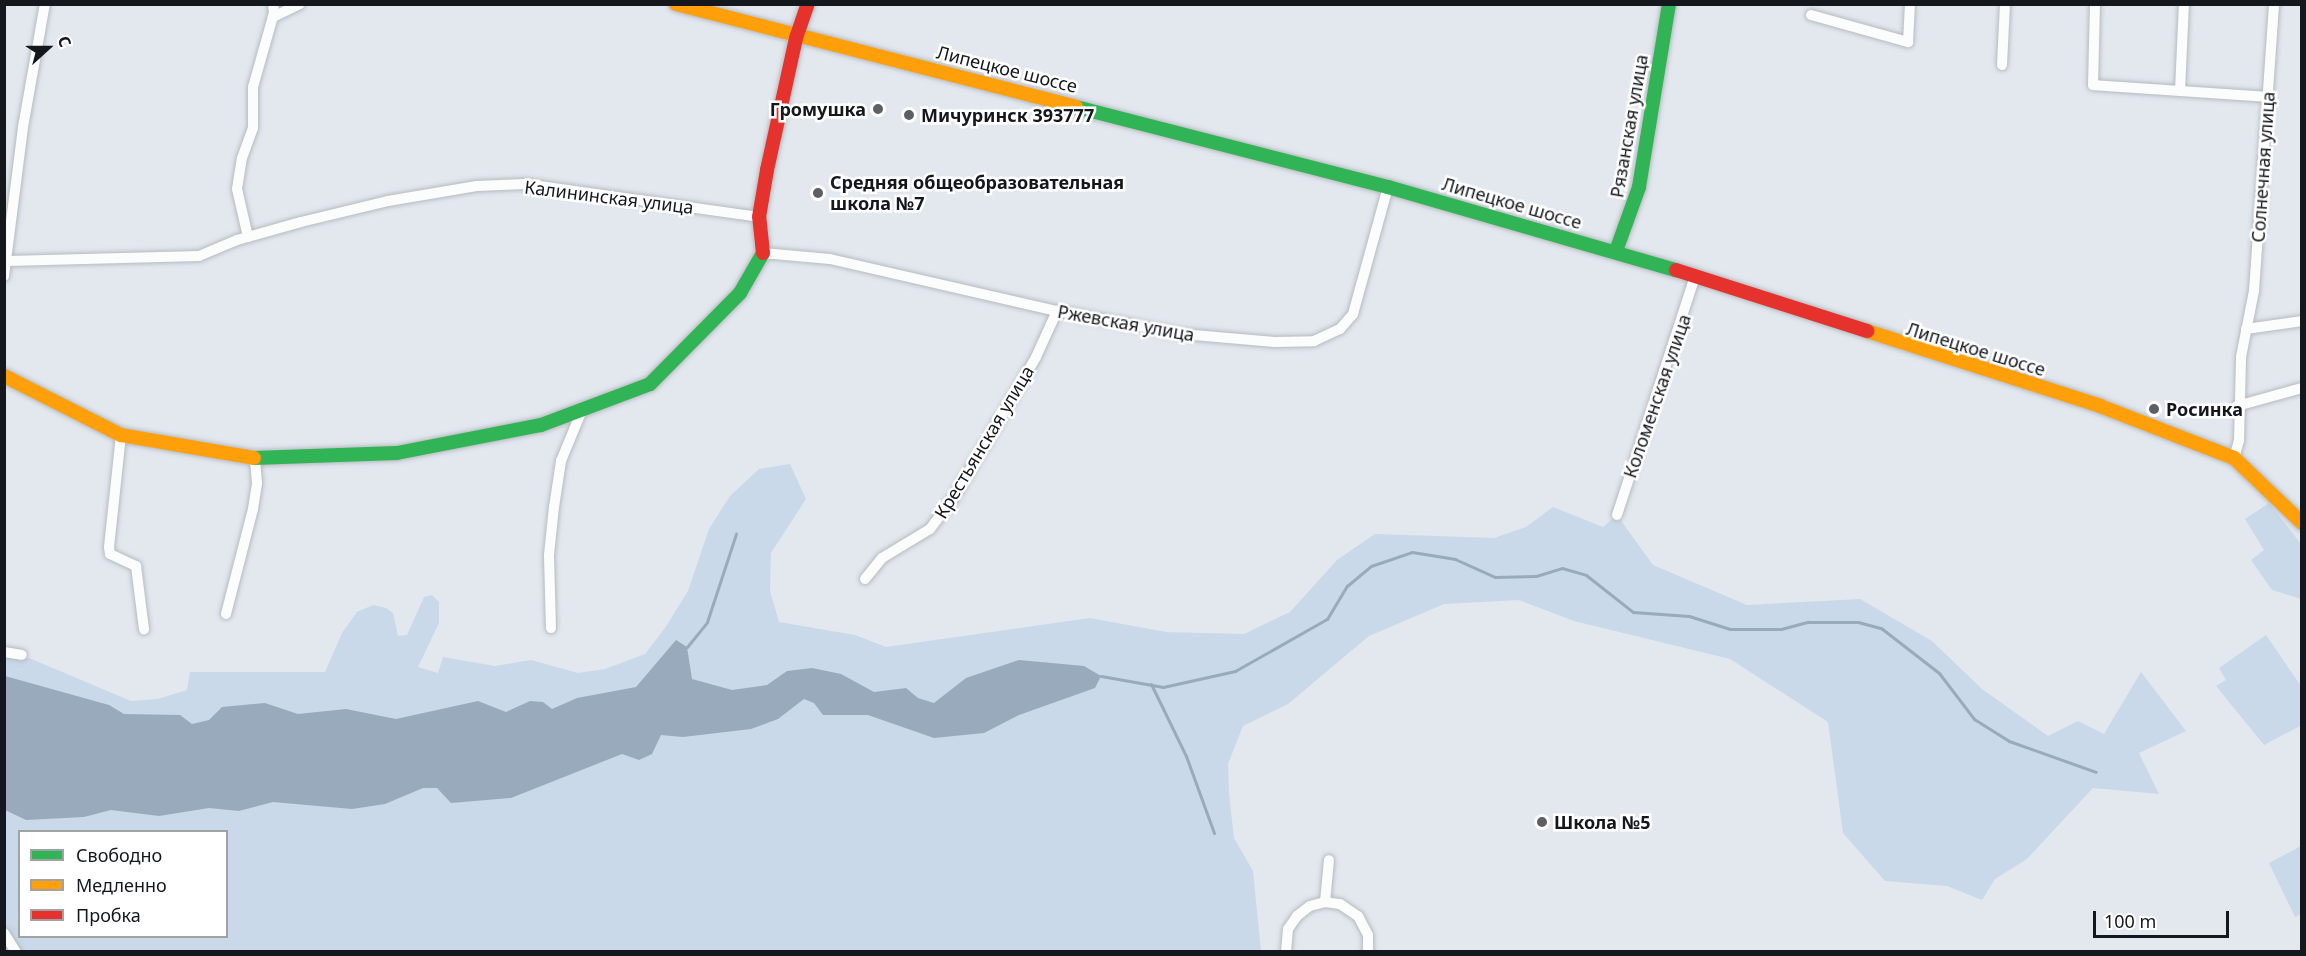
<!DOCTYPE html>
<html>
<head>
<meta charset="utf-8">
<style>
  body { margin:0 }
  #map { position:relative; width:2306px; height:956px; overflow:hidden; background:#e2e8ee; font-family:"Noto Sans",sans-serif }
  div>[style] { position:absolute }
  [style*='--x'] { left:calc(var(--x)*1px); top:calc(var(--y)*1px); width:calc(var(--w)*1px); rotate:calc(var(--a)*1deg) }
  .green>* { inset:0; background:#c9d9e9 }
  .water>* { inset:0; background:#98aabc }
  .stream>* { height:3px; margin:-1.5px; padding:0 1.5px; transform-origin:1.5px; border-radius:1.5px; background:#98aabc }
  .roads { filter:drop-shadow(0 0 2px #b7bbc0) drop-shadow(0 0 2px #b7bbc0) }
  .street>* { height:10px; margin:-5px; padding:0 5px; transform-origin:5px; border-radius:5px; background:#fbfcfc }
  .fast>* { height:14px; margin:-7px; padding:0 7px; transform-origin:7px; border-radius:7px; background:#30b455 }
  .slow>* { height:14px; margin:-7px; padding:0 7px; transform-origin:7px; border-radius:7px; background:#ff9f0a }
  .jam>* { height:14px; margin:-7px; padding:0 7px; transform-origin:7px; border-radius:7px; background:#e5322d }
  .dots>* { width:16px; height:16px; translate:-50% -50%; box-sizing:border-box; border:3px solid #fff; border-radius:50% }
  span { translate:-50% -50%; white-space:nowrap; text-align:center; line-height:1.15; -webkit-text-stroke:5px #fff; paint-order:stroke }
  .street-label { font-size:18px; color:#14171b }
  .poi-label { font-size:18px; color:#14171b; font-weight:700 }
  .right { translate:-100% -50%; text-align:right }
  .left { translate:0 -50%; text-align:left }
  .frame { position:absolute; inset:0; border:6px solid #14171b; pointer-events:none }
  .legend { position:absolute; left:18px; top:830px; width:210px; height:108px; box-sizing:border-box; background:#fff; border:2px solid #a1a2a4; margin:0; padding:8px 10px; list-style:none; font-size:18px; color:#14171b }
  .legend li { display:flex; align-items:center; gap:12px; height:30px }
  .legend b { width:30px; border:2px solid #a1a2a4 }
  .north { position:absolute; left:18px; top:18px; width:60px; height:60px; -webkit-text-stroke:4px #fff; paint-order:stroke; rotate:69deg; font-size:16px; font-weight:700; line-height:24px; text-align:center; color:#14171b }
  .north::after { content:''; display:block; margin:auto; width:21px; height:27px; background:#14171b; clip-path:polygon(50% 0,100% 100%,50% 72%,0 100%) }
  .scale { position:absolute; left:2093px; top:911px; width:136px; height:27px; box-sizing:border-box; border:3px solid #14171b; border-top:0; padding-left:8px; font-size:18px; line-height:21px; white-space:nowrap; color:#14171b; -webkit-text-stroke:4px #fff; paint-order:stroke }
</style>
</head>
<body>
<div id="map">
  <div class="green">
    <div style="clip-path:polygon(evenodd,790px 464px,806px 499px,771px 553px,770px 591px,779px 622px,855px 635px,886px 647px,1090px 618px,1166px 632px,1244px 634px,1290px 612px,1337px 560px,1375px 534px,1494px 538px,1526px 527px,1553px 507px,1603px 527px,1617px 515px,1653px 565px,1747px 605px,1860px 599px,1932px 641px,1982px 689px,2048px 736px,2078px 721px,2104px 734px,2141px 672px,2186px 731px,2139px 753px,2159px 794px,2093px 788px,2027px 859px,1995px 879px,1982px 900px,1947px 886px,1885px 881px,1843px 833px,1828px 722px,1730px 659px,1574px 621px,1519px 600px,1444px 604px,1369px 636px,1288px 704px,1243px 726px,1228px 764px,1229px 794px,1234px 838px,1253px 871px,1261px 951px,5px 952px,4px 652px,22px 655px,131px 701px,158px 699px,187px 690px,190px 672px,325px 672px,342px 633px,357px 612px,373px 605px,386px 608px,393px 613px,398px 636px,407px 635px,424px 597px,432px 595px,439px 602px,439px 623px,418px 667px,438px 673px,443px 657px,495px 666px,531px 660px,578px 673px,605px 669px,645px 654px,665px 628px,688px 591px,709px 529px,730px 496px,759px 469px,790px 464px,20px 832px,226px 832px,226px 936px,20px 936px,20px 832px)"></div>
    <div style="clip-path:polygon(2269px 503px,2301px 544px,2301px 599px,2272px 590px,2251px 560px,2264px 550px,2245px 519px)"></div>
    <div style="clip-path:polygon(2266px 635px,2301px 686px,2302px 725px,2264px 745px,2216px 686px,2226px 680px,2219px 668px)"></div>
    <div style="clip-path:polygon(2301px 846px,2301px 914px,2295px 917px,2269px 863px)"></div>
  </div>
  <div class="water">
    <div style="clip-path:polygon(676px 640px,687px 647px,692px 679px,732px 690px,767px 685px,787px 671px,812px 668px,841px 674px,874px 692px,906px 688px,918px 698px,934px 703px,966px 678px,1019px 660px,1084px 666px,1101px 676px,1095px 688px,1019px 715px,984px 733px,934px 738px,868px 715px,823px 715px,814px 703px,804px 699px,778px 719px,751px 729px,683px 737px,661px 735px,652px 754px,639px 760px,622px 754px,511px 798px,451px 803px,437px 788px,423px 788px,385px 804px,352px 809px,273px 802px,239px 811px,209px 808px,159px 816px,111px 810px,84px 817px,26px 820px,5px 810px,5px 676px,109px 705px,124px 714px,180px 715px,192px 724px,209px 720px,222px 707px,265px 703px,298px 714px,346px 709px,396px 719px,478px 701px,506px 712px,530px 701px,543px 702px,552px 709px,577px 698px,636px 687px)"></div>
  </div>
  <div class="stream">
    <div style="--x:687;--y:647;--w:32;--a:-51"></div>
    <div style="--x:707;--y:622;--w:93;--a:-71.8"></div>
    <div style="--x:1101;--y:676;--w:63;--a:10.1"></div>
    <div style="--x:1163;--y:687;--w:74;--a:-12.5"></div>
    <div style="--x:1235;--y:671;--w:106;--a:-29.5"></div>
    <div style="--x:1327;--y:619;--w:39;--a:-59"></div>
    <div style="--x:1347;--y:586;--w:31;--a:-40"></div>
    <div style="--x:1371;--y:566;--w:43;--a:-18.9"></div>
    <div style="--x:1412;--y:552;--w:44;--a:9.2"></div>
    <div style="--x:1455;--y:559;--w:44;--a:24.2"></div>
    <div style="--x:1495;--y:577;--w:41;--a:-1.4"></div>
    <div style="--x:1536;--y:576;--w:27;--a:-17"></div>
    <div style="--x:1562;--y:568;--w:25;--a:16"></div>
    <div style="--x:1586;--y:575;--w:60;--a:38.2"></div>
    <div style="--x:1633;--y:612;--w:56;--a:4.1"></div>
    <div style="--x:1689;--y:616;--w:43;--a:17.6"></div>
    <div style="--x:1730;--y:629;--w:51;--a:0"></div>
    <div style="--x:1781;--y:629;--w:28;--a:-15"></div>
    <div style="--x:1808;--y:622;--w:50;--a:0"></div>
    <div style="--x:1858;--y:622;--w:24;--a:15"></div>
    <div style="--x:1881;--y:628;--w:73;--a:37.8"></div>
    <div style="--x:1939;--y:673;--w:58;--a:52.7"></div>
    <div style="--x:1974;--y:719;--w:41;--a:32.2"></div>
    <div style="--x:2009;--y:741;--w:92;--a:19.6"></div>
    <div style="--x:1151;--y:684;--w:80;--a:64.1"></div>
    <div style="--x:1186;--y:756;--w:82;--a:70"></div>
  </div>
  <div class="roads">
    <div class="street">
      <div style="--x:2095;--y:4;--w:81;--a:91.4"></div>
      <div style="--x:2093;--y:85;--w:175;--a:3.9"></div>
      <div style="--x:1811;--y:15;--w:101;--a:15.6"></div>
      <div style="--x:1908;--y:42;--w:38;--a:-87"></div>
      <div style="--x:273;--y:17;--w:30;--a:-26"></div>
      <div style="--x:2002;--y:65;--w:61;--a:-87.2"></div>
      <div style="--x:2180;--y:91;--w:87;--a:-87.4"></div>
      <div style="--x:248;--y:237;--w:49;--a:-102.9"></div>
      <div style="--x:237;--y:189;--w:31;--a:-81"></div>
      <div style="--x:242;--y:158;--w:32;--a:-70"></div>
      <div style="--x:253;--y:128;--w:41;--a:-90"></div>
      <div style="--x:253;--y:87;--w:77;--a:-74.2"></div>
      <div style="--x:274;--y:13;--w:9;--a:-96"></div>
      <div style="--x:763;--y:253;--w:67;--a:5.1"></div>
      <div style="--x:830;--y:259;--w:233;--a:12.9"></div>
      <div style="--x:1057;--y:311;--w:127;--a:10.4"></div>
      <div style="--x:1182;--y:334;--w:93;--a:4.9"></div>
      <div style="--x:1275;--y:342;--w:39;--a:-1"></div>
      <div style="--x:1314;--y:341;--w:29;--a:-25"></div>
      <div style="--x:1340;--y:329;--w:20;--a:-49"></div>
      <div style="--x:1353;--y:314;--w:132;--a:-74.6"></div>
      <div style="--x:8;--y:261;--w:191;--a:-1.5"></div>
      <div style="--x:199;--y:256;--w:41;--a:-22.8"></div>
      <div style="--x:237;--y:240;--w:66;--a:-15.7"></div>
      <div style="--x:301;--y:222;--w:89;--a:-13.6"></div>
      <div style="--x:388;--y:201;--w:90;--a:-9.6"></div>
      <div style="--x:477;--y:186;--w:48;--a:-2.4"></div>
      <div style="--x:525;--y:184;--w:236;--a:8"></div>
      <div style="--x:4;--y:276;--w:150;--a:-82.7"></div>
      <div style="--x:23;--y:127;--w:125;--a:-79.9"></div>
      <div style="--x:2246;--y:329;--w:57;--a:-8.1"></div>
      <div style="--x:2237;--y:406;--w:67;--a:-15.5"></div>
      <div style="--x:121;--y:435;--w:113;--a:96.1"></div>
      <div style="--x:109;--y:547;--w:7;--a:82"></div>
      <div style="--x:110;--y:554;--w:29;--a:25"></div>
      <div style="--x:136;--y:566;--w:64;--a:82.8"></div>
      <div style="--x:2234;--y:458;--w:18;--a:-74"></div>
      <div style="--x:2239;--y:441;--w:84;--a:-88.6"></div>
      <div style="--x:2241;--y:357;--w:67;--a:-78.9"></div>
      <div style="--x:2254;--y:291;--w:288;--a:-86"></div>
      <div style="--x:1617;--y:515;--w:250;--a:-71.9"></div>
      <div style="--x:865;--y:579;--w:27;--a:-51"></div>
      <div style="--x:882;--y:558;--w:56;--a:-31.1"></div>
      <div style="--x:930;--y:529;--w:40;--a:-53"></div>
      <div style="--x:954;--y:497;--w:162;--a:-59.6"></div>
      <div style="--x:1036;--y:357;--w:51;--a:-65.5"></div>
      <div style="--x:226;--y:614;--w:108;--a:-75.6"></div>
      <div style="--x:253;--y:509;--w:26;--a:-81"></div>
      <div style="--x:257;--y:483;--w:25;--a:-95"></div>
      <div style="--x:551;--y:628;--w:73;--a:-91.6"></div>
      <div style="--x:549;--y:555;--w:48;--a:-84.1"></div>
      <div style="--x:554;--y:507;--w:47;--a:-81.3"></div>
      <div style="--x:561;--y:461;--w:55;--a:-67.6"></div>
      <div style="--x:4;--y:652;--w:18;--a:9"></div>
      <div style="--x:1325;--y:902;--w:42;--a:-84.6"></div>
      <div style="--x:4;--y:933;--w:22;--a:58"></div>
      <div style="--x:1286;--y:952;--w:23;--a:-85"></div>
      <div style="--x:1288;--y:929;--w:16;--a:-55"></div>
      <div style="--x:1297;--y:916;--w:16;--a:-38"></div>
      <div style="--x:1310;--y:906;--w:16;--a:-15"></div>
      <div style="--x:1325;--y:902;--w:15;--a:8"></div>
      <div style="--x:1340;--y:904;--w:22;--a:34"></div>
      <div style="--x:1358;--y:916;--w:21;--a:62"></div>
      <div style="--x:1368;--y:935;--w:17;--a:90"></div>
    </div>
    <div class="fast">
      <div style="--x:1076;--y:107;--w:322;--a:14.4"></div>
      <div style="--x:1388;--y:187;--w:300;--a:16.1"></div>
      <div style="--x:1616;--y:251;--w:68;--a:-70.2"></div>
      <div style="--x:1639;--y:187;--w:185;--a:-80.7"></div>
      <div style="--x:254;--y:458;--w:143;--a:-2"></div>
      <div style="--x:397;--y:453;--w:147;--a:-11"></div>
      <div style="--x:541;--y:425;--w:116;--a:-20.6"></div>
      <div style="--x:650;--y:384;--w:128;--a:-45.3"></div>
      <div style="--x:740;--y:293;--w:46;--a:-60.1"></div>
    </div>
    <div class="slow">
      <div style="--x:676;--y:4;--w:413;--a:14.4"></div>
      <div style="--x:1867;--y:331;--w:245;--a:17.8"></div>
      <div style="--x:2100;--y:406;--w:144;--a:21.2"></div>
      <div style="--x:2234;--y:458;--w:94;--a:43.7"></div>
      <div style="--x:4;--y:376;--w:131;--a:26.8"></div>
      <div style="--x:121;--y:435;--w:135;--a:9.8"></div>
    </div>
    <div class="jam">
      <div style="--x:763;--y:253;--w:36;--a:-96"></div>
      <div style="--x:759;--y:217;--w:48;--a:-80.3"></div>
      <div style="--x:767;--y:170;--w:135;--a:-77.6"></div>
      <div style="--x:796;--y:38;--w:36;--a:-71"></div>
      <div style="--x:1676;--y:270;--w:201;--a:17.7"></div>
    </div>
  </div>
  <div class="dots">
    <div style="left:878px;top:109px;background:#5c6065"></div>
    <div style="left:909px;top:115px;background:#5c6065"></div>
    <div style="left:818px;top:193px;background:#5c6065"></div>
    <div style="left:2154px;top:409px;background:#5c6065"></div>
    <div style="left:1542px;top:822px;background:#5c6065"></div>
  </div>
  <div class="street-label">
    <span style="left:1007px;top:69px;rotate:14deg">Липецкое шоссе</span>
    <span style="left:1629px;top:126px;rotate:-80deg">Рязанская улица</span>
    <span style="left:2263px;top:167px;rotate:-86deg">Солнечная улица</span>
    <span style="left:609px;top:197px;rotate:7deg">Калининская улица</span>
    <span style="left:1512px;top:203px;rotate:16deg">Липецкое шоссе</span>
    <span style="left:1126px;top:323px;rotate:10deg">Ржевская улица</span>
    <span style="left:1976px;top:349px;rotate:17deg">Липецкое шоссе</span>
    <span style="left:1657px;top:396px;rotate:-71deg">Коломенская улица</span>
    <span style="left:984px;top:442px;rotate:-59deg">Крестьянская улица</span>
  </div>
  <div class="poi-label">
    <span class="right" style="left:866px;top:109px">Громушка</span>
    <span class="left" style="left:921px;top:115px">Мичуринск 393777</span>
    <span class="left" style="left:830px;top:193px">Средняя общеобразовательная<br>школа №7</span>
    <span class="left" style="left:2166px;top:409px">Росинка</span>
    <span class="left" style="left:1554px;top:822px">Школа №5</span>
  </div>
  <div class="frame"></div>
  <ul class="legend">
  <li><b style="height:8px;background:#30b455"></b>Свободно</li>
  <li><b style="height:8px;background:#ff9f0a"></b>Медленно</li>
  <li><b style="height:8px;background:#e5322d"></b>Пробка</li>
  </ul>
  <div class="north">С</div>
  <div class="scale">100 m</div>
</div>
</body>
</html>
